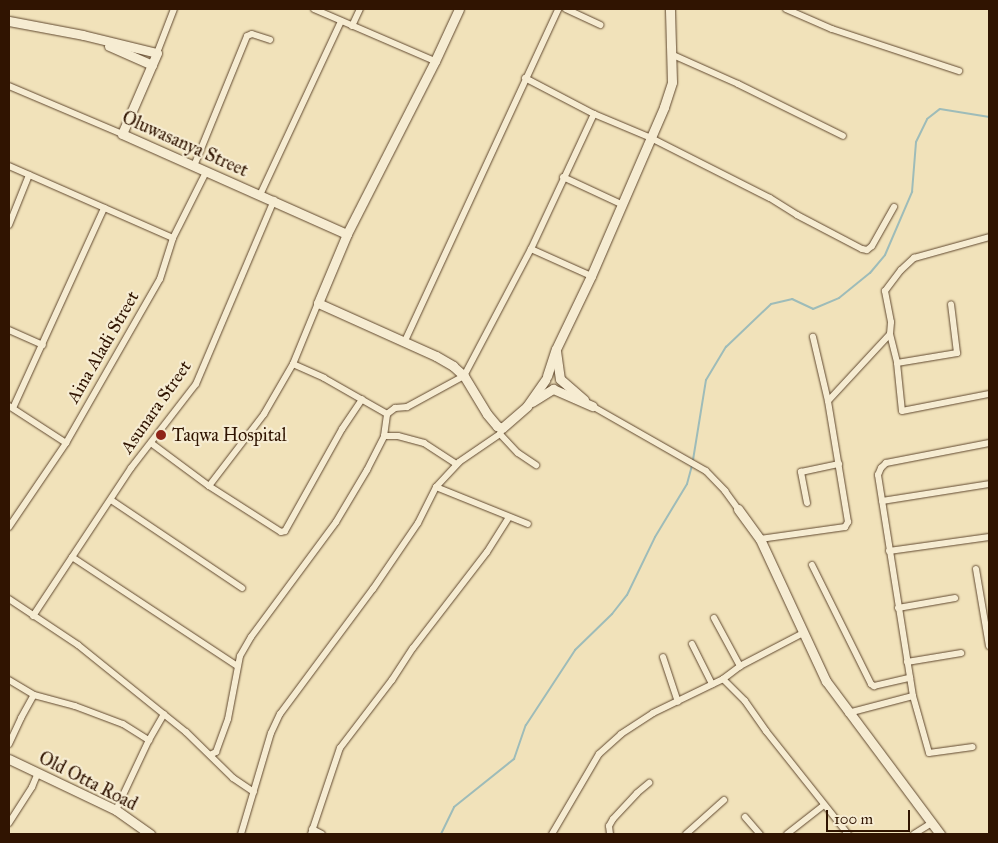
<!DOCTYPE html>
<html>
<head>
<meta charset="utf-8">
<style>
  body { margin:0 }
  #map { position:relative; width:998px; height:843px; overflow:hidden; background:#f1e2ba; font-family:"IM FELL Great Primer",serif }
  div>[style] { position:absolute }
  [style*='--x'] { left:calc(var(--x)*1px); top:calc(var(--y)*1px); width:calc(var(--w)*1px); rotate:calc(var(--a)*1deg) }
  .stream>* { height:2px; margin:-1px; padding:0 1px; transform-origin:1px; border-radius:1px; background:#9ebcb9 }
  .roads { filter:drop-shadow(0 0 1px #60482f) drop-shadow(0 0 1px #60482f) }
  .street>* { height:6px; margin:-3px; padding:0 3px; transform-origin:3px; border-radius:3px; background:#f6ecd2 }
  .secondary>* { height:9px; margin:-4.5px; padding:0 4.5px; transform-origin:4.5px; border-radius:4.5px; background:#f6ecd2 }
  .dots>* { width:14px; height:14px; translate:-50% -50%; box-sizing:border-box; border:2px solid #f6ecd2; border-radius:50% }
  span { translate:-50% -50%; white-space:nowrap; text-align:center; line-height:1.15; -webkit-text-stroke:4.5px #f6ecd2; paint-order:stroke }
  .street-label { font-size:18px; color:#301401 }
  .poi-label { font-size:18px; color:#301401 }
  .left { translate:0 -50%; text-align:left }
  .frame { position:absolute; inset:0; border:10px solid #301401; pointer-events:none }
  .scale { position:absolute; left:826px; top:810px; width:84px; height:22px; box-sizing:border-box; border:2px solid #301401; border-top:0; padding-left:6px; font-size:15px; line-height:18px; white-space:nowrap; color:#301401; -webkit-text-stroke:4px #f6ecd2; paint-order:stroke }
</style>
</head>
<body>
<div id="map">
  <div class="stream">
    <div style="--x:693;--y:460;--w:81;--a:-80.8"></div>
    <div style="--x:706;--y:380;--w:39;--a:-59"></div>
    <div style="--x:726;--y:347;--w:62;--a:-43.7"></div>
    <div style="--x:771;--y:304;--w:22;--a:-13"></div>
    <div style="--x:792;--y:299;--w:23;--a:25"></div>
    <div style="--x:813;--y:309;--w:28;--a:-23"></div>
    <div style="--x:839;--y:298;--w:40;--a:-39"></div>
    <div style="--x:870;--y:273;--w:23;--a:-50"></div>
    <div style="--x:885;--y:255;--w:69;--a:-66.8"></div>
    <div style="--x:912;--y:192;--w:50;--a:-85.4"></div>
    <div style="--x:916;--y:142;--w:25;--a:-64"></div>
    <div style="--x:927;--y:119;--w:16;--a:-38"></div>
    <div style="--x:940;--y:109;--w:50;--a:9.3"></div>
    <div style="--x:441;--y:834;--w:30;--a:-64"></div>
    <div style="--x:454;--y:807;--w:77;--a:-38.7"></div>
    <div style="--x:514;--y:759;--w:36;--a:-71"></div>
    <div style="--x:526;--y:725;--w:90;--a:-56.8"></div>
    <div style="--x:575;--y:650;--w:52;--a:-44.2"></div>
    <div style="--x:612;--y:614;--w:24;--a:-52"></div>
    <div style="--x:627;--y:595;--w:64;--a:-64.2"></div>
    <div style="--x:655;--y:537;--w:62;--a:-58.9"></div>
    <div style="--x:687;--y:484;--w:20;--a:-75"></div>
  </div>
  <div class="roads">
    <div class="street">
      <div style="--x:314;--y:9;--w:132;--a:23.3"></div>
      <div style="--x:566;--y:9;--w:38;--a:25"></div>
      <div style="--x:786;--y:9;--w:50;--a:23.5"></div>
      <div style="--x:832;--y:29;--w:134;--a:18.3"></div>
      <div style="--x:352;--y:26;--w:19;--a:-65"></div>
      <div style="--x:157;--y:53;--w:47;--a:-68.9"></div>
      <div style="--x:673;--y:55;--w:71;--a:24"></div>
      <div style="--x:738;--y:84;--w:117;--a:26.3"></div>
      <div style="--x:525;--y:78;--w:78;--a:27.6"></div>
      <div style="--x:594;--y:114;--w:62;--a:22.8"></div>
      <div style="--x:651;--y:138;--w:133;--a:26.8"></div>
      <div style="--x:770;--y:198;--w:32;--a:32"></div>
      <div style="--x:797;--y:215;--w:73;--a:27.6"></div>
      <div style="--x:862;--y:249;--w:5;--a:11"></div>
      <div style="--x:867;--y:250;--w:6;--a:-39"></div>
      <div style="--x:872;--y:246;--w:45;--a:-60.6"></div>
      <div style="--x:9;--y:86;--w:123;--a:23"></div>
      <div style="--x:9;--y:166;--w:179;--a:23.7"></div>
      <div style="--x:194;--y:166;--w:140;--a:-67.8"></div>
      <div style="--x:247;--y:36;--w:5;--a:-22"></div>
      <div style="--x:252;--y:34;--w:19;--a:18"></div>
      <div style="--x:563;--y:177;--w:64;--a:25"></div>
      <div style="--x:260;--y:195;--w:192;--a:-65"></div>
      <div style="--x:9;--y:225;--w:54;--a:-68.2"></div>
      <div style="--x:531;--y:249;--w:66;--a:24.2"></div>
      <div style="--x:9;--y:330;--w:37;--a:24"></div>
      <div style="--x:890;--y:334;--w:30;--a:76"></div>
      <div style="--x:897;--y:363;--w:48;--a:84.1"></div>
      <div style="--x:902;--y:411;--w:89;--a:-11.1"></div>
      <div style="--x:404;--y:343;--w:368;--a:-65.2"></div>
      <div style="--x:897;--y:363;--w:61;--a:-9.5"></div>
      <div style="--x:957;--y:353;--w:49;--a:-97"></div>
      <div style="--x:293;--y:364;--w:34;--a:24"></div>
      <div style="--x:324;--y:378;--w:73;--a:29.7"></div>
      <div style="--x:387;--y:414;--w:10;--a:-37"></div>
      <div style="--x:395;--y:408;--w:12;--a:-5"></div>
      <div style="--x:407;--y:407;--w:65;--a:-28.5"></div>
      <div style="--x:464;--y:376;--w:144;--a:-62.2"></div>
      <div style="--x:531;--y:249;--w:149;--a:-65"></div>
      <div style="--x:828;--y:401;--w:91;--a:-47.2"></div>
      <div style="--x:890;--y:334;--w:12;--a:-85"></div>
      <div style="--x:891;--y:322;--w:32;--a:-101"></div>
      <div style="--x:885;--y:291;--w:26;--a:-53"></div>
      <div style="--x:901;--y:270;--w:18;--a:-43"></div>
      <div style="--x:914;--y:258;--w:78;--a:-15.6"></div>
      <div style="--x:9;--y:406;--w:68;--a:33"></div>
      <div style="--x:592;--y:406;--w:131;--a:29.7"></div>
      <div style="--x:706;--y:471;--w:28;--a:46"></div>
      <div style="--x:725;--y:491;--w:22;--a:54"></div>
      <div style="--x:13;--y:408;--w:220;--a:-65.5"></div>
      <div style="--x:500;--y:434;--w:26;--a:47"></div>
      <div style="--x:518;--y:453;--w:22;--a:34"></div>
      <div style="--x:384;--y:436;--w:14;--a:0"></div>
      <div style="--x:398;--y:436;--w:27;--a:15"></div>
      <div style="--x:424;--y:443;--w:38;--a:33"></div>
      <div style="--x:151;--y:443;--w:72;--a:36.6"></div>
      <div style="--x:209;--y:486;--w:85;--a:32.6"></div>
      <div style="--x:281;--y:532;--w:4;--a:-14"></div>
      <div style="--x:285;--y:531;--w:117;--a:-60.8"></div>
      <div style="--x:342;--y:429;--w:36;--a:-56"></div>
      <div style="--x:209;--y:486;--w:91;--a:-52.6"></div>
      <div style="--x:264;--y:414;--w:58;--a:-59.9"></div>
      <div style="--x:293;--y:364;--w:66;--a:-67.7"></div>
      <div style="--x:436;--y:487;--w:99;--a:21.9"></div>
      <div style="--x:111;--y:500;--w:158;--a:33.9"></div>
      <div style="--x:882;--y:501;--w:108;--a:-9"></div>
      <div style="--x:807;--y:503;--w:32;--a:-101"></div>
      <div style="--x:801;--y:472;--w:39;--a:-12"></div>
      <div style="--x:9;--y:527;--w:102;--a:-55.8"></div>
      <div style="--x:66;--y:443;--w:189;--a:-60.2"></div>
      <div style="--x:160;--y:279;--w:43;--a:-72.4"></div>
      <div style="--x:173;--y:238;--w:74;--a:-63.4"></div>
      <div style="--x:760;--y:539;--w:86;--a:-8"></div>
      <div style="--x:845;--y:527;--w:6;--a:-59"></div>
      <div style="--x:848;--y:522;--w:123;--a:-99.4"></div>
      <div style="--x:828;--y:401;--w:66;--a:-103.2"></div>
      <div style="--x:889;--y:551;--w:101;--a:-8"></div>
      <div style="--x:72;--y:557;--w:198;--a:33.4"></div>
      <div style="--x:812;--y:565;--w:133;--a:63.6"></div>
      <div style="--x:871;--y:684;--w:4;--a:34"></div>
      <div style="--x:874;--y:686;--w:37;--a:-13"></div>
      <div style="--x:976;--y:569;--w:78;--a:80.4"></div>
      <div style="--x:9;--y:599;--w:83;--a:33.7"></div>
      <div style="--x:78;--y:645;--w:139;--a:38.9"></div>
      <div style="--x:186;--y:732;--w:66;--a:44.4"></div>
      <div style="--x:233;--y:778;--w:25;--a:34"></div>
      <div style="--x:898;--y:608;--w:58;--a:-10"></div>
      <div style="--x:33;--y:616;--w:178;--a:-56.5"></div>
      <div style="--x:131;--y:468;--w:106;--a:-52.3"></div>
      <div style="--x:196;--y:384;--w:200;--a:-67"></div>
      <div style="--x:714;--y:618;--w:55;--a:61.6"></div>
      <div style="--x:692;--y:644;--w:45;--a:63.4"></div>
      <div style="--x:663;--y:657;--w:47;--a:71.6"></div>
      <div style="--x:907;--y:662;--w:55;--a:-9.5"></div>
      <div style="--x:723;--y:679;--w:31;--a:45"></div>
      <div style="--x:745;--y:701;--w:37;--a:55"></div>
      <div style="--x:766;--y:731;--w:132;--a:51.5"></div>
      <div style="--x:9;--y:680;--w:29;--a:31"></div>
      <div style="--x:34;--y:695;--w:42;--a:15"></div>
      <div style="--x:75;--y:706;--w:51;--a:20.6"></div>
      <div style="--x:123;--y:724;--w:31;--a:32"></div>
      <div style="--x:913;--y:696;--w:59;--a:74.3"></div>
      <div style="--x:929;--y:753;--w:44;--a:-7.8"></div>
      <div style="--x:848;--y:713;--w:67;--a:-14.7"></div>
      <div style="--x:913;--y:696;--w:224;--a:-99"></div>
      <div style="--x:878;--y:475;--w:8;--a:-67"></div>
      <div style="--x:881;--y:468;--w:7;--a:-45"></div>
      <div style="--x:886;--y:463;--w:105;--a:-11"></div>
      <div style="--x:9;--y:744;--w:29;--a:-65"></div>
      <div style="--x:21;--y:718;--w:26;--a:-61"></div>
      <div style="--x:210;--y:755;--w:7;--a:-27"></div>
      <div style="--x:216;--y:752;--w:35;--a:-70"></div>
      <div style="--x:228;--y:719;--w:64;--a:-79.2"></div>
      <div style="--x:240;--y:656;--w:22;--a:-60"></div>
      <div style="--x:251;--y:637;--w:143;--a:-53.5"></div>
      <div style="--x:336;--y:522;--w:61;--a:-59.2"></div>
      <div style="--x:367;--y:470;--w:38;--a:-63"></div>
      <div style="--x:384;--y:436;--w:22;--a:-82"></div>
      <div style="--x:116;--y:810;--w:77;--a:-64.8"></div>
      <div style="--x:149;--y:740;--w:30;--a:-60"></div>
      <div style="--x:745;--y:817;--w:23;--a:49"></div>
      <div style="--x:9;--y:823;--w:43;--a:-57.4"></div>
      <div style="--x:32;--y:787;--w:15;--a:-67"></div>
      <div style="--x:312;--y:829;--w:11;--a:27"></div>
      <div style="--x:241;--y:834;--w:105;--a:-73.5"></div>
      <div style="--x:271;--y:733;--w:21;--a:-65"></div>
      <div style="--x:280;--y:714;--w:156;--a:-53.4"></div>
      <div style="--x:373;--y:589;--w:80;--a:-55.7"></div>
      <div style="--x:418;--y:523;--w:40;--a:-63.4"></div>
      <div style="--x:436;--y:487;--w:34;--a:-47"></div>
      <div style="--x:459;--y:462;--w:50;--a:-34.3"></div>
      <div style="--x:500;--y:434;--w:6;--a:-72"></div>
      <div style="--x:311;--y:834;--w:91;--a:-71.4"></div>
      <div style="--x:340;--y:748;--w:86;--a:-52.6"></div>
      <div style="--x:392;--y:680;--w:38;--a:-57"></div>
      <div style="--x:413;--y:648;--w:121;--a:-52.4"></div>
      <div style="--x:487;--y:552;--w:41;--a:-57.8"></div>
      <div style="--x:552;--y:834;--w:93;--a:-59.6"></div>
      <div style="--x:599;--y:754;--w:30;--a:-42"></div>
      <div style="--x:621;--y:734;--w:38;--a:-33"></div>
      <div style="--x:653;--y:713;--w:78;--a:-25.9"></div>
      <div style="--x:723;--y:679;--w:21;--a:-37"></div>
      <div style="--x:740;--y:666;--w:71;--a:-27.6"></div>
      <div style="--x:610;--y:834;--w:8;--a:-97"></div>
      <div style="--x:609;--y:826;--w:8;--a:-60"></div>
      <div style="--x:613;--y:819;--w:35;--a:-47"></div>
      <div style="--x:637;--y:793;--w:16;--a:-40"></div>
      <div style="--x:686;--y:834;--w:51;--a:-41.8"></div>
      <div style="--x:787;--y:834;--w:47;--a:-38.1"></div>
      <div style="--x:914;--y:834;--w:22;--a:-32"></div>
    </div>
    <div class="secondary">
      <div style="--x:459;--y:9;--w:57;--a:114.8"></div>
      <div style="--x:435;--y:61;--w:194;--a:117"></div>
      <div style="--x:347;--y:234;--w:75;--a:112.8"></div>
      <div style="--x:318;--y:303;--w:129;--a:24.2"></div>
      <div style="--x:436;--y:356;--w:20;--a:30"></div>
      <div style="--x:453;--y:366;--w:15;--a:42"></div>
      <div style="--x:464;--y:376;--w:44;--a:58.8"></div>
      <div style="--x:487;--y:414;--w:16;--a:50"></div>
      <div style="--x:497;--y:426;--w:5;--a:22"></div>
      <div style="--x:502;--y:428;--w:33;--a:-41"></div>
      <div style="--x:527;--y:406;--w:32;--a:-55"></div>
      <div style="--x:9;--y:21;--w:75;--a:10.7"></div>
      <div style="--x:83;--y:35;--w:76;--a:13.7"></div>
      <div style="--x:157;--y:53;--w:88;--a:113.4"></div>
      <div style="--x:122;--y:134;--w:246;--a:24"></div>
      <div style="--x:109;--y:46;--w:47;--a:23.8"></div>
      <div style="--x:556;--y:351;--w:28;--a:82"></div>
      <div style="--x:560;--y:379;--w:32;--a:41"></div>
      <div style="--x:547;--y:376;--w:28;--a:-72"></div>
      <div style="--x:556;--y:349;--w:81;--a:-64.4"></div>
      <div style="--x:591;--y:276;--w:184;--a:-66.6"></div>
      <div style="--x:664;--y:107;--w:26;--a:-72"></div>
      <div style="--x:672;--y:82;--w:73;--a:-91.6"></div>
      <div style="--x:532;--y:402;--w:25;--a:-32"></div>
      <div style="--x:553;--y:389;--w:43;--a:23.6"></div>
      <div style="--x:738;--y:509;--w:37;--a:54"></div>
      <div style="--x:760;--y:539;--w:157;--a:65.1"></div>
      <div style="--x:826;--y:681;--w:191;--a:53.3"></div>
      <div style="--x:9;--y:759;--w:119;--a:25.5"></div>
      <div style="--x:116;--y:810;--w:42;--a:35.2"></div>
    </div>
  </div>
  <div class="dots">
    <div style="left:161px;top:435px;background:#8f2418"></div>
  </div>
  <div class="street-label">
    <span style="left:185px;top:144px;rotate:24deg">Oluwasanya Street</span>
    <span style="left:103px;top:347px;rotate:-60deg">Aina Aladi Street</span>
    <span style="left:156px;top:407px;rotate:-55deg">Asunara Street</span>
    <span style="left:88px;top:781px;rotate:27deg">Old Otta Road</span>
  </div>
  <div class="poi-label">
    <span class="left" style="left:172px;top:435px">Taqwa Hospital</span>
  </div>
  <div class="frame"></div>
  <div class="scale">100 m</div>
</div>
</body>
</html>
